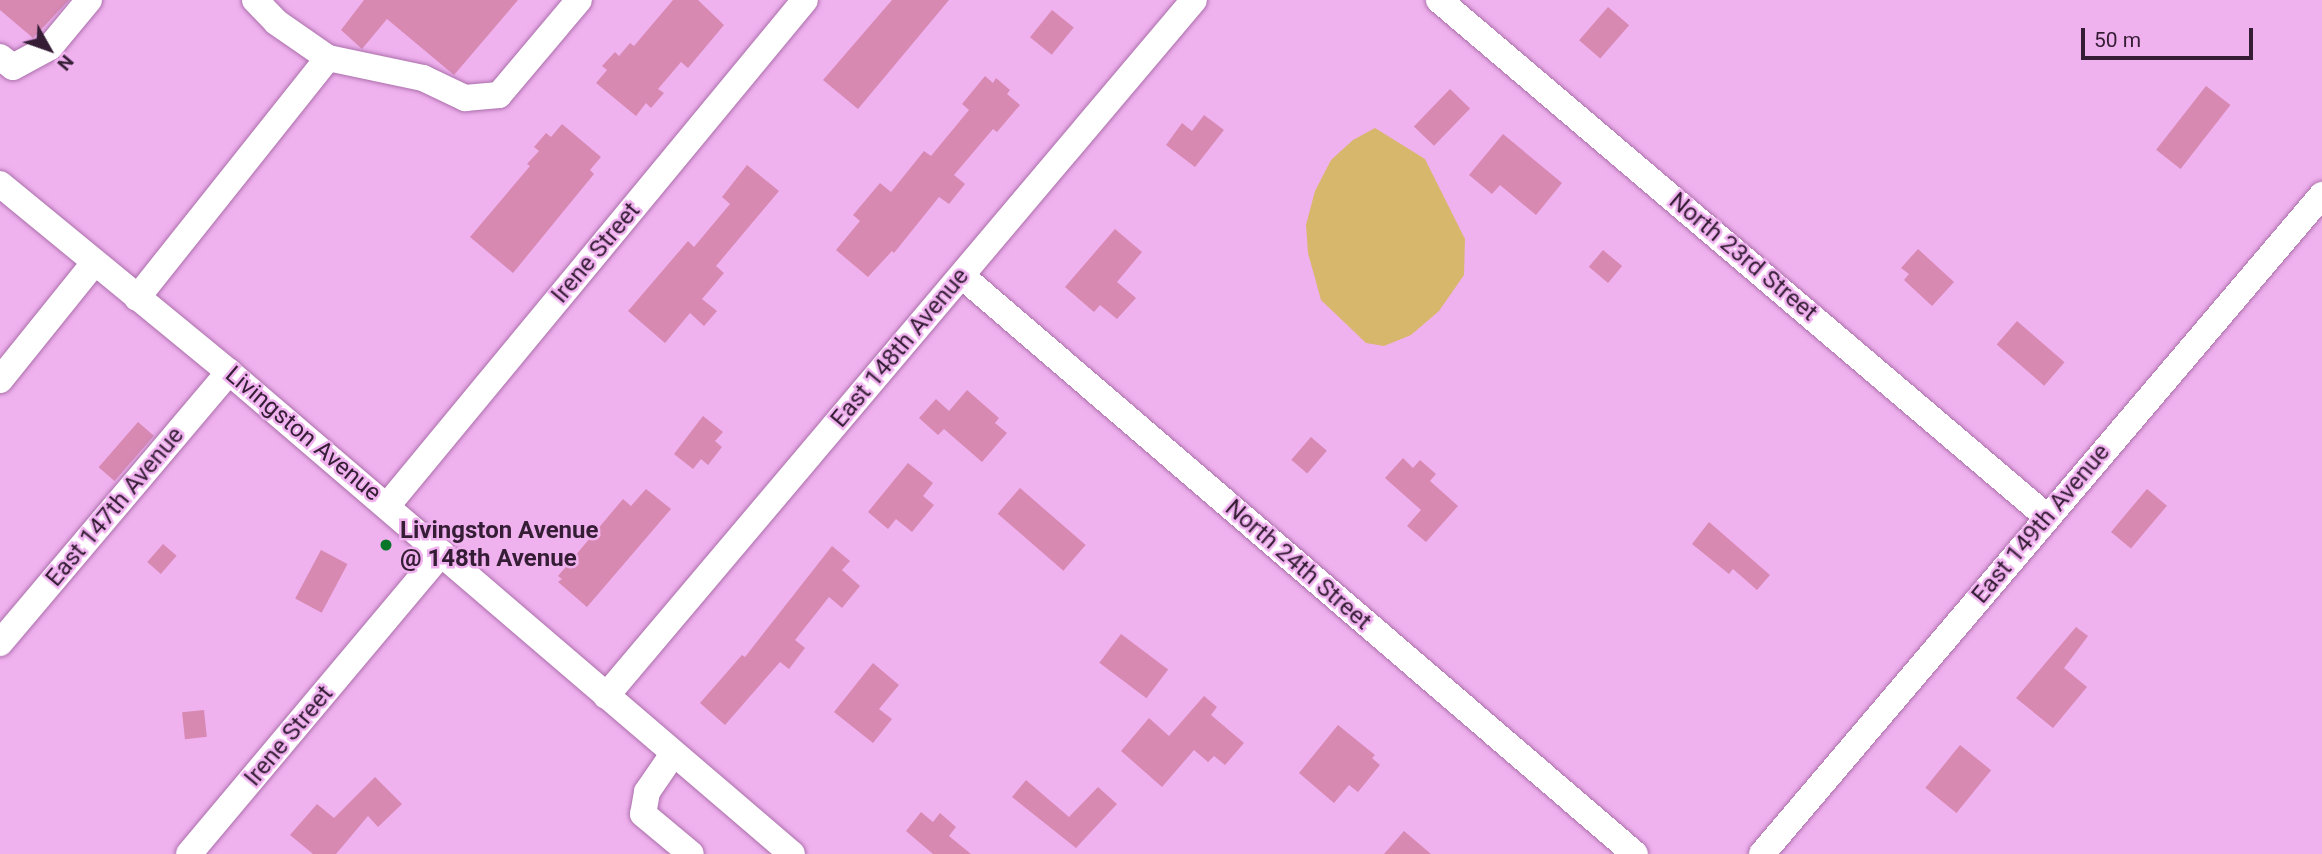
<!DOCTYPE html>
<html>
<head>
<meta charset="utf-8">
<style>
  body { margin:0 }
  #map { position:relative; width:2322px; height:854px; overflow:hidden; background:#f0b1ef; font-family:Roboto,sans-serif }
  div>[style] { position:absolute }
  [style*='--x'] { left:calc(var(--x)*1px); top:calc(var(--y)*1px); width:calc(var(--w)*1px); rotate:calc(var(--a)*1deg) }
  .green>* { inset:0; background:#d7b76b }
  .building>* { inset:0; background:#d789b2; transform-origin:0 0 }
  .roads { filter:drop-shadow(0 0 2px #aa70aa) drop-shadow(0 0 2px #aa70aa) }
  .minor>* { height:26px; margin:-13px; padding:0 13px; transform-origin:13px; border-radius:13px; background:#fff }
  .dots>* { width:19px; height:19px; translate:-50% -50%; box-sizing:border-box; border:4px solid #f0b1ef; border-radius:50% }
  span { translate:-50% -50%; white-space:nowrap; text-align:center; line-height:1.15; -webkit-text-stroke:5px #f0b1ef; paint-order:stroke }
  .street-label { font-size:24px; color:#351d35 }
  .poi-label { font-size:24px; color:#351d35; font-weight:700 }
  .left { translate:0 -50%; text-align:left }
  .north { position:absolute; left:14px; top:14px; width:70px; height:70px; -webkit-text-stroke:5px #f0b1ef; paint-order:stroke; rotate:130deg; font-size:19px; font-weight:700; line-height:28px; text-align:center; color:#351d35 }
  .north::after { content:''; display:block; margin:auto; width:24px; height:32px; background:#351d35; clip-path:polygon(50% 0,100% 100%,50% 72%,0 100%) }
  .scale { position:absolute; left:2081px; top:28px; width:172px; height:32px; box-sizing:border-box; border:4px solid #351d35; border-top:0; padding-left:9px; font-size:21px; line-height:24px; white-space:nowrap; color:#351d35; -webkit-text-stroke:5px #f0b1ef; paint-order:stroke }
</style>
</head>
<body>
<div id="map">
  <div class="green">
    <div style="clip-path:polygon(1375px 128px,1425px 159px,1465px 239px,1464px 275px,1439px 311px,1411px 335px,1384px 346px,1366px 343px,1321px 300px,1308px 253px,1306px 225px,1315px 191px,1331px 160px,1353px 140px)"></div>
  </div>
  <div class="building">
    <div style="clip-path:polygon(0 0,69px 0,33px 38px,0 10px)"></div>
    <div style="clip-path:polygon(364px 0,518px 0,454px 75px,387px 19px,362px 49px,341px 30px)"></div>
    <div style="clip-path:polygon(673px 0,698px 0,724px 25px,688px 68px,681px 62px,658px 89px,664px 93px,651px 108px,646px 103px,636px 116px,596px 83px,607px 70px,602px 66px,615px 52px,619px 56px,630px 43px,634px 46px)"></div>
    <div style="clip-path:polygon(892px 0,949px 0,858px 109px,823px 80px)"></div>
    <div style="left:1608px;top:7px;width:28px;height:44px;rotate:41deg"></div>
    <div style="left:1052px;top:10px;width:28px;height:35px;rotate:39deg"></div>
    <div style="clip-path:polygon(985px 76px,993px 83px,996px 78px,1010px 90px,1007px 94px,1020px 105px,997px 132px,993px 129px,954px 175px,965px 184px,949px 204px,939px 197px,894px 253px,892px 251px,868px 277px,836px 250px,860px 221px,853px 215px,880px 183px,891px 192px,924px 151px,931px 156px,969px 110px,962px 104px)"></div>
    <div style="left:2206px;top:86px;width:31px;height:81px;rotate:38deg"></div>
    <div style="left:1450px;top:89px;width:28px;height:52px;rotate:44deg"></div>
    <div style="clip-path:polygon(1204px 115px,1224px 130px,1195px 167px,1166px 145px,1182px 123px,1192px 131px)"></div>
    <div style="clip-path:polygon(562px 124px,601px 157px,590px 170px,594px 174px,513px 273px,470px 237px,530px 166px,527px 164px,539px 151px,534px 147px,546px 133px,551px 137px)"></div>
    <div style="clip-path:polygon(1503px 134px,1562px 183px,1536px 215px,1500px 185px,1492px 194px,1469px 175px)"></div>
    <div style="clip-path:polygon(747px 165px,779px 191px,716px 266px,724px 273px,702px 299px,717px 311px,704px 326px,690px 313px,665px 343px,628px 311px,688px 241px,694px 247px,730px 204px,722px 197px)"></div>
    <div style="clip-path:polygon(1115px 229px,1142px 252px,1117px 282px,1136px 298px,1117px 319px,1100px 305px,1094px 312px,1065px 287px)"></div>
    <div style="clip-path:polygon(1918px 249px,1954px 282px,1932px 306px,1904px 280px,1909px 274px,1901px 268px)"></div>
    <div style="left:1603px;top:250px;width:25px;height:22px;rotate:40deg"></div>
    <div style="left:2017px;top:321px;width:63px;height:31px;rotate:41deg"></div>
    <div style="clip-path:polygon(967px 390px,999px 418px,995px 423px,1007px 433px,982px 462px,944px 429px,938px 435px,919px 418px,936px 399px,949px 411px)"></div>
    <div style="clip-path:polygon(703px 416px,723px 432px,715px 441px,722px 447px,708px 465px,701px 459px,693px 469px,674px 454px)"></div>
    <div style="left:138px;top:422px;width:21px;height:60px;rotate:41deg"></div>
    <div style="left:1311px;top:437px;width:21px;height:30px;rotate:41deg"></div>
    <div style="clip-path:polygon(1403px 458px,1413px 468px,1420px 460px,1436px 474px,1430px 481px,1458px 506px,1426px 542px,1407px 526px,1421px 510px,1385px 478px)"></div>
    <div style="clip-path:polygon(908px 463px,933px 483px,923px 496px,934px 505px,912px 532px,896px 519px,888px 529px,868px 512px)"></div>
    <div style="left:1020px;top:488px;width:87px;height:34px;rotate:41deg"></div>
    <div style="clip-path:polygon(646px 489px,671px 509px,587px 607px,558px 582px,562px 579px,558px 576px,623px 499px,631px 506px)"></div>
    <div style="left:2147px;top:489px;width:26px;height:56px;rotate:40deg"></div>
    <div style="clip-path:polygon(1709px 522px,1770px 575px,1757px 590px,1733px 569px,1729px 574px,1692px 544px)"></div>
    <div style="left:163px;top:544px;width:18px;height:24px;rotate:41deg"></div>
    <div style="clip-path:polygon(832px 546px,850px 561px,842px 570px,860px 586px,842px 608px,829px 597px,795px 640px,805px 648px,789px 669px,780px 662px,725px 725px,700px 703px,742px 655px,745px 657px)"></div>
    <div style="left:321px;top:550px;width:30px;height:55px;rotate:28deg"></div>
    <div style="clip-path:polygon(2076px 627px,2088px 636px,2064px 668px,2087px 687px,2053px 728px,2016px 698px)"></div>
    <div style="left:1121px;top:634px;width:59px;height:36px;rotate:37deg"></div>
    <div style="clip-path:polygon(873px 663px,899px 685px,879px 709px,892px 719px,873px 743px,834px 712px)"></div>
    <div style="clip-path:polygon(1204px 696px,1217px 707px,1211px 715px,1244px 743px,1225px 765px,1214px 756px,1208px 762px,1194px 750px,1162px 787px,1121px 751px,1149px 718px,1169px 736px)"></div>
    <div style="left:204px;top:710px;width:27px;height:22px;rotate:84deg"></div>
    <div style="clip-path:polygon(1338px 725px,1375px 755px,1372px 758px,1380px 765px,1358px 792px,1349px 785px,1334px 803px,1299px 773px)"></div>
    <div style="left:1960px;top:745px;width:40px;height:55px;rotate:39deg"></div>
    <div style="clip-path:polygon(375px 777px,402px 804px,378px 827px,368px 816px,336px 854px,313px 854px,290px 835px,317px 804px,334px 818px)"></div>
    <div style="clip-path:polygon(1026px 780px,1069px 817px,1098px 787px,1117px 804px,1076px 848px,1012px 797px)"></div>
    <div style="clip-path:polygon(921px 812px,933px 822px,940px 813px,956px 827px,949px 836px,971px 854px,933px 854px,906px 831px)"></div>
    <div style="clip-path:polygon(1404px 831px,1431px 854px,1384px 854px)"></div>
  </div>
  <div class="roads">
    <div class="minor">
      <div style="--x:255;--y:0;--w:30;--a:46"></div>
      <div style="--x:276;--y:22;--w:63;--a:34.7"></div>
      <div style="--x:1439;--y:0;--w:797;--a:40.37"></div>
      <div style="--x:0;--y:57;--w:16;--a:38"></div>
      <div style="--x:13;--y:67;--w:42;--a:-28.4"></div>
      <div style="--x:50;--y:47;--w:61;--a:-50.3"></div>
      <div style="--x:0;--y:184;--w:296;--a:39.4"></div>
      <div style="--x:229;--y:372;--w:741;--a:40.57"></div>
      <div style="--x:962;--y:276;--w:887;--a:40.66"></div>
      <div style="--x:137;--y:298;--w:307;--a:-51.5"></div>
      <div style="--x:328;--y:58;--w:97;--a:11.9"></div>
      <div style="--x:423;--y:78;--w:47;--a:25.5"></div>
      <div style="--x:465;--y:98;--w:34;--a:-5"></div>
      <div style="--x:499;--y:95;--w:124;--a:-49.9"></div>
      <div style="--x:0;--y:380;--w:150;--a:-51.2"></div>
      <div style="--x:387;--y:506;--w:656;--a:-50.44"></div>
      <div style="--x:0;--y:643;--w:355;--a:-49.8"></div>
      <div style="--x:606;--y:696;--w:911;--a:-49.81"></div>
      <div style="--x:673;--y:754;--w:46;--a:124.4"></div>
      <div style="--x:647;--y:792;--w:22;--a:100"></div>
      <div style="--x:643;--y:814;--w:62;--a:39.8"></div>
      <div style="--x:189;--y:854;--w:393;--a:-50"></div>
      <div style="--x:1762;--y:854;--w:865;--a:-49.64"></div>
    </div>
  </div>
  <div class="dots">
    <div style="left:386px;top:545px;background:#087629"></div>
  </div>
  <div class="street-label">
    <span style="left:596px;top:253px;rotate:-50deg">Irene Street</span>
    <span style="left:1743px;top:257px;rotate:40deg">North 23rd Street</span>
    <span style="left:900px;top:348px;rotate:-50deg">East 148th Avenue</span>
    <span style="left:303px;top:434px;rotate:40deg">Livingston Avenue</span>
    <span style="left:115px;top:507px;rotate:-50deg">East 147th Avenue</span>
    <span style="left:2041px;top:524px;rotate:-50deg">East 149th Avenue</span>
    <span style="left:1298px;top:565px;rotate:41deg">North 24th Street</span>
    <span style="left:289px;top:736px;rotate:-50deg">Irene Street</span>
  </div>
  <div class="poi-label">
    <span class="left" style="left:400px;top:545px">Livingston Avenue<br>@ 148th Avenue</span>
  </div>
  <div class="north">N</div>
  <div class="scale">50 m</div>
</div>
</body>
</html>
